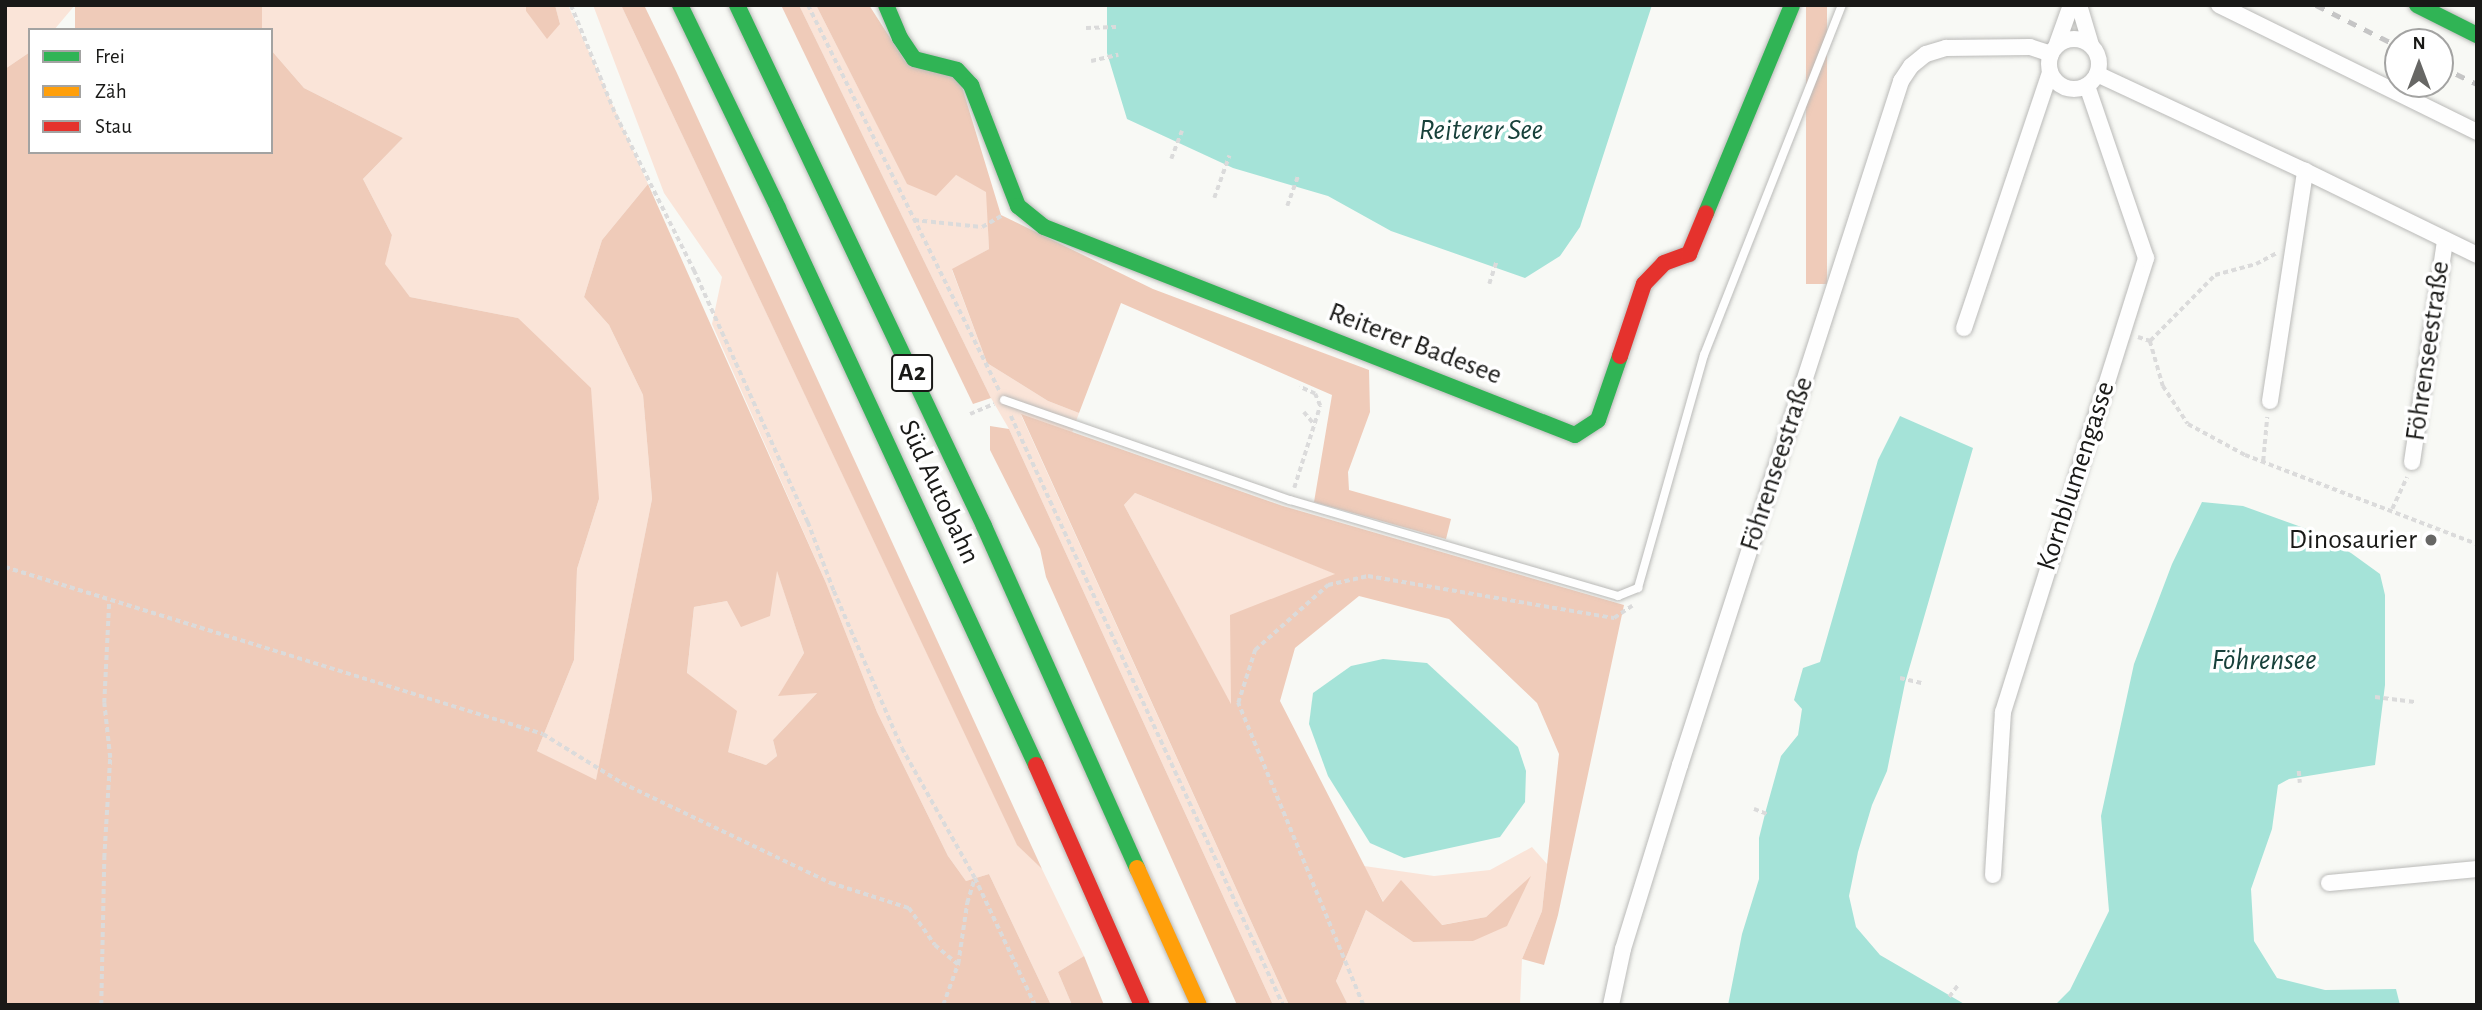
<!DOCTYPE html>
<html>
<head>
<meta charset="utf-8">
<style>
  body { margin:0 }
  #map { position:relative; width:2482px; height:1010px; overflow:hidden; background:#f8f9f5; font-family:"Alegreya Sans",sans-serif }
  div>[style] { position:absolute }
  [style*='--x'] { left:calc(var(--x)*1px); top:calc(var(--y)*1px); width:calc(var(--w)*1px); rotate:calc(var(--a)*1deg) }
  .green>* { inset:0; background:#fae4d8 }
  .forest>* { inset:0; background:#efcbb9; transform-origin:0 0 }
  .water>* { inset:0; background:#a5e3d8 }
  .path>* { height:3.5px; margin-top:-1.75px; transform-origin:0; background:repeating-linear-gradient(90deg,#dbdbdb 0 5px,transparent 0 8.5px) }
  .roads { filter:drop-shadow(0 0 2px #babab8) drop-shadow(0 0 2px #babab8) }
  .lane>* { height:8px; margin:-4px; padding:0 4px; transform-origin:4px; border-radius:4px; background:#fefefe }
  .street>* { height:16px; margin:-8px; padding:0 8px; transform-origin:8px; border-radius:8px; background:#fefefe }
  .street>.ring { margin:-8px; padding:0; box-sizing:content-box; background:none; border:16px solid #fefefe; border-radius:50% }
  .fast>* { height:16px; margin:-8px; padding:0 8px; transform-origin:8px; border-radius:8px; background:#30b455 }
  .slow>* { height:16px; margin:-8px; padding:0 8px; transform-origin:8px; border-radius:8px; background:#ff9f0a }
  .jam>* { height:16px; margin:-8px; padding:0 8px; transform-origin:8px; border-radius:8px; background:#e5322d }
  .rail>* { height:5px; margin-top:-2.5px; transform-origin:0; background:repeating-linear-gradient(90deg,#c5c5c5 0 9px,transparent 0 18px) }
  .dots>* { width:19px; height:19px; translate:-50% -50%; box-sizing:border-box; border:4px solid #fff; border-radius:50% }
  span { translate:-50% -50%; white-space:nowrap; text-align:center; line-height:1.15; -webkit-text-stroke:7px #fff; paint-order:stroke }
  .shield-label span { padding:2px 5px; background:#fff; border:2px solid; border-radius:5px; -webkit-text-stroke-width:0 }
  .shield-label { font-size:26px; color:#191917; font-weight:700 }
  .street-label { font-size:28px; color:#191917 }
  .poi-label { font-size:28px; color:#191917 }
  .right { translate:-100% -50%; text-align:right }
  .water-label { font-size:30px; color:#18413b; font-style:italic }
  .frame { position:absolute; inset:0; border:7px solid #191917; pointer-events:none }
  .legend { position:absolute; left:28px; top:28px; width:245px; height:126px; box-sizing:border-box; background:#fff; border:2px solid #a3a3a2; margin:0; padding:9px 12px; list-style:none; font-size:21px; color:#191917 }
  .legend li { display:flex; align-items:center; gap:14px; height:35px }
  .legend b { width:35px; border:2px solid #a3a3a2 }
  .north { position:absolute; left:2384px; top:28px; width:70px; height:70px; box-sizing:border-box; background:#fff; border:2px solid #a3a3a2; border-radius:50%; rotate:0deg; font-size:19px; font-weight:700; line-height:28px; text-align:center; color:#191917 }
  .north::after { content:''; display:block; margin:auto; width:24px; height:32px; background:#676765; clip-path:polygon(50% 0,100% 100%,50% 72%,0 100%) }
</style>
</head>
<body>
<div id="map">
  <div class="green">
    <div style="clip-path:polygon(5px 5px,75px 5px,54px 30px,30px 30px,30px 52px,5px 69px)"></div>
    <div style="clip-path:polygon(262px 5px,526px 5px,526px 11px,560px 24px,555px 5px,568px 5px,648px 184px,602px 240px,584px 297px,609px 325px,643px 395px,652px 499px,596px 781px,537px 751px,574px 660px,577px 569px,599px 499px,518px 318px,410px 297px,384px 264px,392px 235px,363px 179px,403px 138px,304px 88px,271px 50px,271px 30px,256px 30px)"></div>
    <div style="clip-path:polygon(593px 5px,621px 5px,1017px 844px,1042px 869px,1084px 956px,1058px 972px,1072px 1005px,1051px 1005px,989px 874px,966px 881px,948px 856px,877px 712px,826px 583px,712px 324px,722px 277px,664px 193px)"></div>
    <div style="clip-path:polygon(799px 5px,816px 5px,907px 183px,956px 175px,987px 191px,989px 249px,952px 270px,987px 363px,1048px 401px,1079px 413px,1072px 433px,1021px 415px,1289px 1005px,1273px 1005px,1009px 429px,991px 398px)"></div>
    <div style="clip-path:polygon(1135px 493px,1336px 574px,1231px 705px,1124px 505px)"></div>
    <div style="clip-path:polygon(777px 570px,804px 653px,779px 695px,818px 692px,773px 740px,777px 756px,766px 765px,728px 752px,687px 674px,694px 607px,727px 601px)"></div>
    <div style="clip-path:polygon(1532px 847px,1547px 864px,1542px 911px,1522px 959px,1520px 1005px,1348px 1005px,1336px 981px,1366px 910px,1413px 942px,1473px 941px,1530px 878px,1486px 917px,1441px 925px,1401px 881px,1384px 903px,1364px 866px,1434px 876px,1490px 870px)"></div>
  </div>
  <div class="forest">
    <div style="left:75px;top:5px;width:187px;height:33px"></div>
    <div style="clip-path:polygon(526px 5px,555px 5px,560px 24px,547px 39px,526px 11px)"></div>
    <div style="clip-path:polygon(621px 5px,644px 5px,676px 71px,1042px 869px,1017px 845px)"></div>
    <div style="clip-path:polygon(781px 5px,799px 5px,991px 398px,973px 404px)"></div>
    <div style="clip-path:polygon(816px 5px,869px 5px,905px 61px,951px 74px,962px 87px,1001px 215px,1153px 289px,1369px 370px,1370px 412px,1348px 472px,1349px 490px,1451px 519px,1446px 539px,1314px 502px,1332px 395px,1121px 303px,1079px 413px,1048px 401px,987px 363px,952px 269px,989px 249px,986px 192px,956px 175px,936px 196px,907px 184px)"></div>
    <div style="left:1806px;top:5px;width:21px;height:279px"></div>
    <div style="clip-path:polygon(evenodd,271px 50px,304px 88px,403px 138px,363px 179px,392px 235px,385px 264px,410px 297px,518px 318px,591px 388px,599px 499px,577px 569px,574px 660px,537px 751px,596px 780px,652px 499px,643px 395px,609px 325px,584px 297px,602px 240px,648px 184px,826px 583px,877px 712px,948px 856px,966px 881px,989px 874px,1051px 1005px,5px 1005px,5px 69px,30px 52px,30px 152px,271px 152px,271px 50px,777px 571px,804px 653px,778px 696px,817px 693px,773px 740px,777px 756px,766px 765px,728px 752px,737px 711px,687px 673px,694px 607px,727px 601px,741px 627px,770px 616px,777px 571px)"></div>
    <div style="clip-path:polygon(evenodd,1021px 414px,1283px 506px,1624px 605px,1558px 915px,1544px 965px,1522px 959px,1542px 911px,1559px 754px,1537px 703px,1449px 619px,1359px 596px,1295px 648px,1280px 701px,1383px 902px,1401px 880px,1442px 925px,1486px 917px,1531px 876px,1507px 926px,1473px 941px,1413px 942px,1366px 910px,1336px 981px,1348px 1005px,1289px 1005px,1021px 414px,1135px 493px,1335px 574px,1230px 615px,1231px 704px,1124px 505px,1135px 493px)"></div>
    <div style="clip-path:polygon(990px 426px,1009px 429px,1273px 1005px,1237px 1005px,1046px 577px,1040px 549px,990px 450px)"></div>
    <div style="clip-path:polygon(1084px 956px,1104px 1005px,1072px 1005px,1058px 972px)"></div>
  </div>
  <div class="water">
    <div style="clip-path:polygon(1107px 5px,1652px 5px,1580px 227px,1560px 256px,1525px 278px,1391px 231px,1328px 196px,1233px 168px,1127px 119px,1107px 53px)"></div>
    <div style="clip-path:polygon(1900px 416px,1973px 448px,1905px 683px,1887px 771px,1872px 805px,1858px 852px,1849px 896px,1856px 927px,1880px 955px,1966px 1005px,1728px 1005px,1742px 934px,1759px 879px,1759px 838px,1766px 810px,1781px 756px,1798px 735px,1802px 709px,1794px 700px,1803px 668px,1820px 662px,1878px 460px)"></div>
    <div style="clip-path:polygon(2202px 502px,2243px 506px,2304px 528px,2351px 553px,2380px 574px,2385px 595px,2385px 685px,2375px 765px,2289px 779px,2278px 785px,2272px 829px,2251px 889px,2254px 941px,2277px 978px,2325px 990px,2396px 989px,2400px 1005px,2055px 1005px,2070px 990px,2109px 911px,2101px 816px,2134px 664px,2172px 564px)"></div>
    <div style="clip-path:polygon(1383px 659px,1427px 663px,1518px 747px,1526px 771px,1525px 802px,1500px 837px,1404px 858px,1370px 843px,1328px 776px,1309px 724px,1313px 693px,1351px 666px)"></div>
  </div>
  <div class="path">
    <div style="--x:571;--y:5;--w:119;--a:67.8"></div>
    <div style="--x:616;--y:115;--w:174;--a:63.3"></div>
    <div style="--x:694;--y:270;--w:277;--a:65.7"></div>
    <div style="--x:808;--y:522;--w:74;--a:69.4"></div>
    <div style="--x:834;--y:591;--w:171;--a:66.6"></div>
    <div style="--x:902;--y:748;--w:149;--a:60.7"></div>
    <div style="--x:975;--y:878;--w:140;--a:64.7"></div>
    <div style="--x:808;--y:5;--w:430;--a:63.6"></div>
    <div style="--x:1086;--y:28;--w:30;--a:-2"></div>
    <div style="--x:1091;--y:61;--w:28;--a:-13"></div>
    <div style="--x:1171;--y:159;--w:30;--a:-69"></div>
    <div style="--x:1214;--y:198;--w:45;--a:-70.3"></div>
    <div style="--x:1287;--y:206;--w:32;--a:-70"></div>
    <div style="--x:914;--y:220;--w:68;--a:5.9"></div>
    <div style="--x:982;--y:227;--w:24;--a:-30"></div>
    <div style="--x:1489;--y:284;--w:25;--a:-72"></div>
    <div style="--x:2138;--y:337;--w:13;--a:18"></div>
    <div style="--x:2150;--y:341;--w:47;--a:73.9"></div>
    <div style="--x:2163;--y:386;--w:45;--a:56.7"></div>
    <div style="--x:2188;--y:424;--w:65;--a:28.5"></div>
    <div style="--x:2245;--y:455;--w:248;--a:21"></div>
    <div style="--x:2150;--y:341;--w:93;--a:-45.4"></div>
    <div style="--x:2215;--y:275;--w:42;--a:-15"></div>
    <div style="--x:2256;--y:264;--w:24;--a:-28"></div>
    <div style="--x:1304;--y:412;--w:17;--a:50"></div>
    <div style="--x:970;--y:414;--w:26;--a:-23"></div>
    <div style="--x:1011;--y:416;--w:649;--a:65.21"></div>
    <div style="--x:2263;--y:461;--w:44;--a:-84.8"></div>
    <div style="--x:1294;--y:488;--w:86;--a:-72.4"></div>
    <div style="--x:1320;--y:406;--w:13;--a:-113"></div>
    <div style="--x:1315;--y:394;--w:17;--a:-156"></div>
    <div style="--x:2392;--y:509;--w:35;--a:-65"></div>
    <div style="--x:5;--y:567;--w:563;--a:17.24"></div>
    <div style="--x:543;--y:734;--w:93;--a:31.8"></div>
    <div style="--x:622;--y:783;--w:232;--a:25.6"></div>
    <div style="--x:831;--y:883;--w:82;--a:17.8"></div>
    <div style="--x:909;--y:908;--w:45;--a:54.9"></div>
    <div style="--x:935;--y:945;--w:30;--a:40"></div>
    <div style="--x:1900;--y:678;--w:22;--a:13"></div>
    <div style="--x:2375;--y:697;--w:40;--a:7.1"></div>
    <div style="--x:2299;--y:771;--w:12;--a:85"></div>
    <div style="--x:1754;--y:809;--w:14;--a:21"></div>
    <div style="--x:1949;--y:997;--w:15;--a:-53"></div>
    <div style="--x:101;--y:1005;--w:147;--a:-88.8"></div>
    <div style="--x:104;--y:858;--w:100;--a:-86.6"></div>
    <div style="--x:110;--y:758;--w:55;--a:-96.2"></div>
    <div style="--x:104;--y:703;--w:102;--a:-87.2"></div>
    <div style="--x:943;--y:1005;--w:44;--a:-69.9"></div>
    <div style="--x:958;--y:964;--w:62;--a:-81.6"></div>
    <div style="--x:967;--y:903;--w:24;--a:-73"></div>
    <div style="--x:1363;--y:1005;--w:327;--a:-112.5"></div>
    <div style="--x:1238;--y:703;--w:56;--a:-72.2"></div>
    <div style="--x:1255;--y:650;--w:98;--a:-41.7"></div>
    <div style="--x:1328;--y:585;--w:41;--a:-12.7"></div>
    <div style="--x:1368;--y:576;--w:250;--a:9.7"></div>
    <div style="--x:1614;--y:618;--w:22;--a:-34"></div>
  </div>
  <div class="roads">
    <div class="lane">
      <div style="--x:1004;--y:400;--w:303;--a:19.3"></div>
      <div style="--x:1290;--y:500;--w:342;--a:16.3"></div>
      <div style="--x:1618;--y:596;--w:22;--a:-22"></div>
      <div style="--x:1638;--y:588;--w:242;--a:-74.2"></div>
      <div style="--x:1704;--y:355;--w:376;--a:-68.5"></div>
    </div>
    <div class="street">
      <div style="--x:2079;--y:5;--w:42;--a:73.3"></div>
      <div style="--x:2219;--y:5;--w:288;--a:26.2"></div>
      <div class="ring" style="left:2049px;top:39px;width:34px;height:34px"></div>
      <div style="--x:2057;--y:44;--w:41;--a:-70.3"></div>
      <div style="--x:2097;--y:74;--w:230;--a:25"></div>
      <div style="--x:1964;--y:328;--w:269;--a:-71.4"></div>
      <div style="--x:2270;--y:401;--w:233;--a:-81.3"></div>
      <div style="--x:2305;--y:171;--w:191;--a:26"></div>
      <div style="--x:2412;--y:462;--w:224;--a:-81.5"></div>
      <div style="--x:1993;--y:875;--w:163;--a:-86.5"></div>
      <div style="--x:2003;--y:712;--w:476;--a:-72.5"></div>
      <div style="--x:2146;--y:258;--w:182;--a:-108.9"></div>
      <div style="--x:2329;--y:883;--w:149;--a:-5.4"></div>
      <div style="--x:1611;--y:1005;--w:57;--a:-77.9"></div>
      <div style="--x:1623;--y:949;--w:193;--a:-72.8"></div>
      <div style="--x:1680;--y:765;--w:719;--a:-72.09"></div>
      <div style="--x:1901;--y:81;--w:18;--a:-56"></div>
      <div style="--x:1911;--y:66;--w:19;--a:-39"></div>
      <div style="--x:1926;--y:54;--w:21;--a:-17"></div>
      <div style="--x:1946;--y:48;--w:84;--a:-0.7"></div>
      <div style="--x:2030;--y:47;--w:22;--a:18"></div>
    </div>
    <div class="fast">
      <div style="--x:680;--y:5;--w:225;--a:64.2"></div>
      <div style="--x:778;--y:208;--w:614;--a:65.15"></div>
      <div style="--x:737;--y:5;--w:577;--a:64.63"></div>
      <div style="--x:984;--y:526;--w:375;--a:65.9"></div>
      <div style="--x:886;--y:5;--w:36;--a:67"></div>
      <div style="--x:900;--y:38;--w:25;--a:56"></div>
      <div style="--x:914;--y:59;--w:44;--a:14.3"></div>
      <div style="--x:957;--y:70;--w:21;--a:47"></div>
      <div style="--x:971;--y:85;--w:130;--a:68.8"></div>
      <div style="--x:1018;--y:206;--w:33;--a:39"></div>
      <div style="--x:1044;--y:227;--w:570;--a:21.39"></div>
      <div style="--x:1575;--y:435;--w:27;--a:-33"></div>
      <div style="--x:1598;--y:420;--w:68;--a:-71"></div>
      <div style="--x:2417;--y:5;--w:67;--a:26.6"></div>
      <div style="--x:1706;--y:213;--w:225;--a:-67.5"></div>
    </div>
    <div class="slow">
      <div style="--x:1137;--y:868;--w:150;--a:65.7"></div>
    </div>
    <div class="jam">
      <div style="--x:1620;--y:356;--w:76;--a:-71.6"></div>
      <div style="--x:1644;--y:284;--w:29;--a:-46"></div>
      <div style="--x:1664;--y:263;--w:27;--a:-20"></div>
      <div style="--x:1689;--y:254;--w:44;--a:-67.5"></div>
      <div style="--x:1036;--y:765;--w:262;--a:66.2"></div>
    </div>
  </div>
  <div class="rail">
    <div style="--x:2316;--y:5;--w:92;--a:26.6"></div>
    <div style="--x:2440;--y:66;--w:41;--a:25.9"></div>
  </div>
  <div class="dots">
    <div style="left:2431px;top:540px;background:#676765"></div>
  </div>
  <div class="shield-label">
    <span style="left:912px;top:373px">A2</span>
  </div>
  <div class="street-label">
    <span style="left:1415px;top:344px;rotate:21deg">Reiterer Badesee</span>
    <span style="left:2428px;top:351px;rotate:-82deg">Föhrenseestraße</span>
    <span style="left:1777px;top:464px;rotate:-72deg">Föhrenseestraße</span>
    <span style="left:2076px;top:476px;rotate:-72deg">Kornblumengasse</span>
    <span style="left:939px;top:492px;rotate:65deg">Süd Autobahn</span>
  </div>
  <div class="poi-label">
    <span class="right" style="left:2417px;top:540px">Dinosaurier</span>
  </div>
  <div class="water-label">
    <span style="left:1481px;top:130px">Reiterer See</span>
    <span style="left:2264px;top:660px">Föhrensee</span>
  </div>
  <div class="frame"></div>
  <ul class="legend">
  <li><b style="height:9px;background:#30b455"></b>Frei</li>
  <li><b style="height:9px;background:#ff9f0a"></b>Zäh</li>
  <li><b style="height:9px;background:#e5322d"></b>Stau</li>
  </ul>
  <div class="north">N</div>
</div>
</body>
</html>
